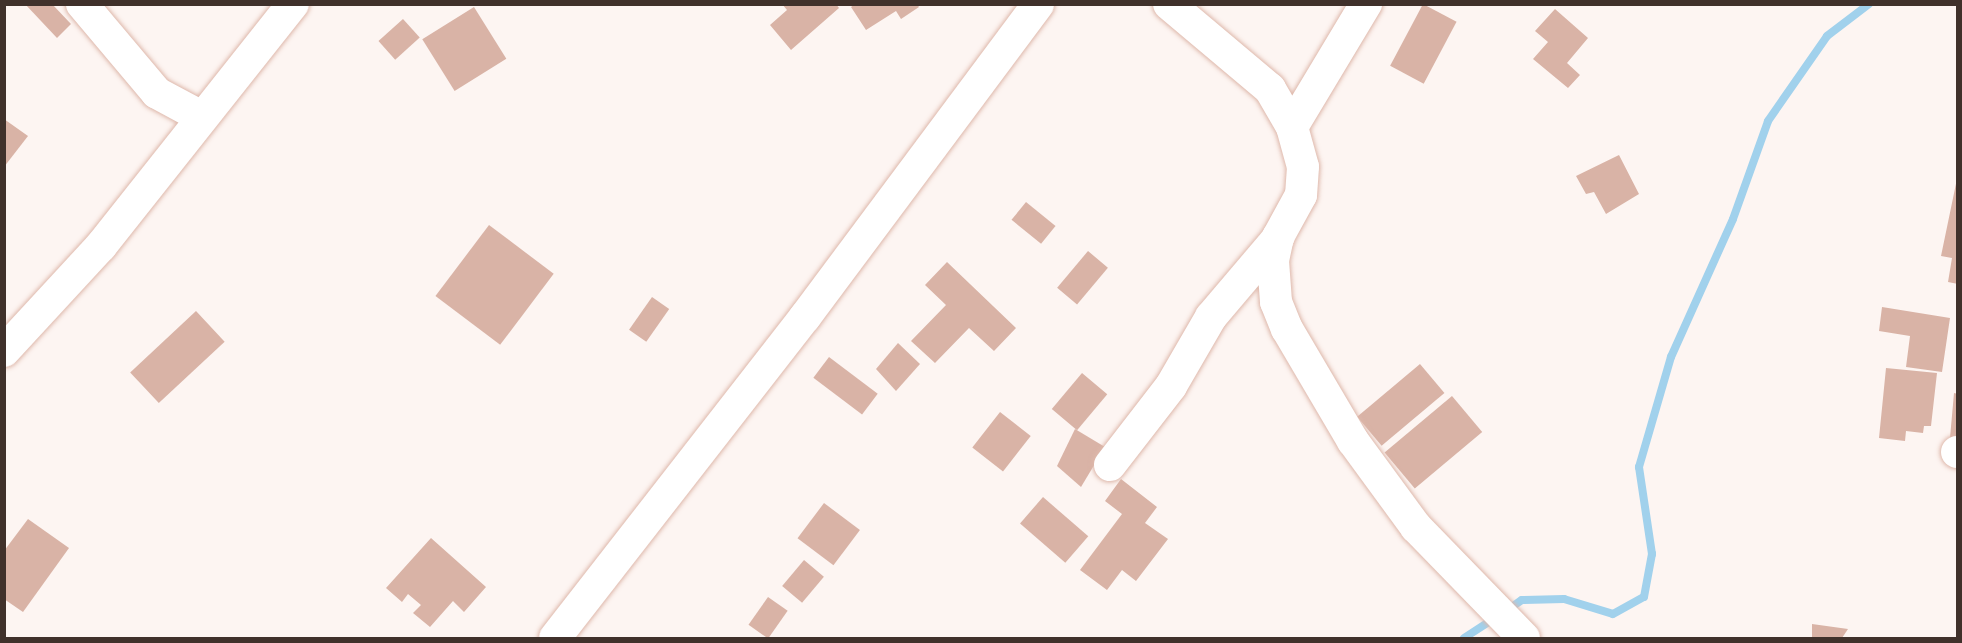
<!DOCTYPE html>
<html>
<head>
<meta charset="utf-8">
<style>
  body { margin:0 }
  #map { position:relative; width:1962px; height:643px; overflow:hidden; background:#fdf5f2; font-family:Commissioner,sans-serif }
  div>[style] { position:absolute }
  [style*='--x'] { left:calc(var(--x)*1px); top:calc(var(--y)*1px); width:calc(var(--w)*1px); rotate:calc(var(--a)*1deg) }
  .stream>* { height:8px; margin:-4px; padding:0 4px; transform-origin:4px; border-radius:4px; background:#a1d1ec }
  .building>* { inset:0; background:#d9b3a6; transform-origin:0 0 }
  .roads { filter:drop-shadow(0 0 2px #deb8ab) drop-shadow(0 0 2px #deb8ab) }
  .minor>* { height:32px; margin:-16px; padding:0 16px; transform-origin:16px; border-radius:16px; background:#fff }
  span { translate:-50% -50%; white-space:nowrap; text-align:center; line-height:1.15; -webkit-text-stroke:4.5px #fff; paint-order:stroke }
  .frame { position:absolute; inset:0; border:6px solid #40312b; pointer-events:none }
</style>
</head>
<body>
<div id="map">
  <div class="stream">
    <div style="--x:1506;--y:611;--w:19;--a:-35"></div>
    <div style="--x:1522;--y:600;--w:42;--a:-1.4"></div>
    <div style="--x:1564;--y:599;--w:51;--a:17"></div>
    <div style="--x:1613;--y:614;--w:35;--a:-29"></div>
    <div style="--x:1644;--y:597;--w:44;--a:-79.5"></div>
    <div style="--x:1652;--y:554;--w:88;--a:-98.5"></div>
    <div style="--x:1639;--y:467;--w:115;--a:-73.8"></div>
    <div style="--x:1671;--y:357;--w:151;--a:-65.8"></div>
    <div style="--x:1733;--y:219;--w:104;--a:-70.3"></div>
    <div style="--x:1768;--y:121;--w:103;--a:-55.2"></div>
    <div style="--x:1827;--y:36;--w:53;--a:-37.3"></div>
    <div style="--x:1464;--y:638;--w:37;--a:-33"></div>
  </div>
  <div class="building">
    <div style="clip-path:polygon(25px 4px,52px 4px,71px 24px,57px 38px)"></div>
    <div style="clip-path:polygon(782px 4px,836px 4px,839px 8px,791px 50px,770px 25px,787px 10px)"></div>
    <div style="clip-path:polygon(855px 4px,917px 4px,919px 7px,901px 19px,896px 11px,866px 30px,851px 7px)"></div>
    <div style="left:1423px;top:4px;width:38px;height:70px;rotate:28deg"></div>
    <div style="left:474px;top:7px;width:61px;height:61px;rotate:58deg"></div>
    <div style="clip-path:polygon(1555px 9px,1588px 38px,1567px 63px,1580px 75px,1568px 88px,1533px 59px,1548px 42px,1535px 31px)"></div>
    <div style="left:403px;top:19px;width:25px;height:33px;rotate:48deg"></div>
    <div style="clip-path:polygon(4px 119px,28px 136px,4px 167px)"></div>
    <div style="clip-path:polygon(1619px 155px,1639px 194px,1606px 214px,1594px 192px,1586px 194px,1576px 176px)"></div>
    <div style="clip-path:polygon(1958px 174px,1958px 284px,1948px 282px,1952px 258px,1941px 256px)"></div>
    <div style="left:1026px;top:202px;width:38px;height:23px;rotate:39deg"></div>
    <div style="left:489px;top:225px;width:81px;height:89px;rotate:37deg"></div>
    <div style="left:1088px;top:251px;width:26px;height:48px;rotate:40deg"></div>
    <div style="clip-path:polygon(947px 262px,1016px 328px,994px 351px,969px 328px,935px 363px,911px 341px,946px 305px,925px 285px)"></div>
    <div style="left:652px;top:297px;width:21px;height:40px;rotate:35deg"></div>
    <div style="clip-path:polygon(1882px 307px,1950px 318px,1942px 372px,1906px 367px,1910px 336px,1879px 331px)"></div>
    <div style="left:196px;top:311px;width:42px;height:90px;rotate:47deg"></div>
    <div style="clip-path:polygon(898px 343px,920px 364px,896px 391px,876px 369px)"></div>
    <div style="left:829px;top:357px;width:61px;height:26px;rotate:37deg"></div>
    <div style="left:1420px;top:364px;width:38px;height:82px;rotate:50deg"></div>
    <div style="clip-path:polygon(1886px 368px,1937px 373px,1931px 426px,1924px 426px,1923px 433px,1906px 431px,1905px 441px,1879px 438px)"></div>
    <div style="left:1082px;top:373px;width:33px;height:47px;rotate:40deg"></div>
    <div style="clip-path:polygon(1954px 393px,1958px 394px,1958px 439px,1950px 438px)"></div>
    <div style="left:1452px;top:396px;width:47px;height:88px;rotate:50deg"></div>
    <div style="left:1000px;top:412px;width:39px;height:45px;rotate:38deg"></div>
    <div style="clip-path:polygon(1075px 429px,1105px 447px,1081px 487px,1057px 466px)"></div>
    <div style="clip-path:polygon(1121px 479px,1157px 507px,1145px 523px,1168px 539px,1136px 581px,1122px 570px,1107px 590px,1080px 570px,1122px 514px,1105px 501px)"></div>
    <div style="left:1043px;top:497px;width:60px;height:35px;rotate:41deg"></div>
    <div style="left:824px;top:503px;width:45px;height:44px;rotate:37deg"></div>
    <div style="clip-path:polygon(28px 519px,69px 548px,23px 612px,4px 599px,4px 551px)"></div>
    <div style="clip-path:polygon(431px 538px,486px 587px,464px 612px,453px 601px,430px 627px,413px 613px,421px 605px,408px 594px,402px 602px,386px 588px)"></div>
    <div style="left:804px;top:560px;width:26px;height:34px;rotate:40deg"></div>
    <div style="left:768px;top:597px;width:24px;height:34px;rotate:35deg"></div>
    <div style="clip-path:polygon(1812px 624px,1848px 629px,1842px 638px,1812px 638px)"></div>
  </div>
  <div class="roads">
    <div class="minor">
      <div style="--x:82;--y:4;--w:116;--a:49.9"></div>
      <div style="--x:157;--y:93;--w:51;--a:28.1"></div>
      <div style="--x:1169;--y:4;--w:132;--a:40.1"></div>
      <div style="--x:1270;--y:89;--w:44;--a:59.9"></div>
      <div style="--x:1292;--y:127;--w:41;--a:74.6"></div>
      <div style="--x:1303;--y:167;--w:28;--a:94"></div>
      <div style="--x:1301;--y:195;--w:48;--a:118.7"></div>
      <div style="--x:1278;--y:237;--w:25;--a:102"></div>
      <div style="--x:1273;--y:261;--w:41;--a:85.8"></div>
      <div style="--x:1276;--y:302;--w:29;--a:68"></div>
      <div style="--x:1287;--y:329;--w:130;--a:59.5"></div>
      <div style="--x:1353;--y:441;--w:107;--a:53.8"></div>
      <div style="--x:1416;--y:527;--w:155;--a:45.8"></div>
      <div style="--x:1292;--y:127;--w:144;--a:-59"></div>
      <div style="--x:4;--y:351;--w:143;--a:-47.3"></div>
      <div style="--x:101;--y:246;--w:309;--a:-51.6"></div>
      <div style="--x:1957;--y:452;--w:1;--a:0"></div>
      <div style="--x:1110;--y:465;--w:100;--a:-52.3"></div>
      <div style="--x:1171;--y:386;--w:80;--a:-59.9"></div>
      <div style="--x:1211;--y:317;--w:104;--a:-49.7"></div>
      <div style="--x:555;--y:638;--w:407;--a:-52.1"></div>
      <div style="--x:805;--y:317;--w:390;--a:-53.3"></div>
    </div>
  </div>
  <div class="frame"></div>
</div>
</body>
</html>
